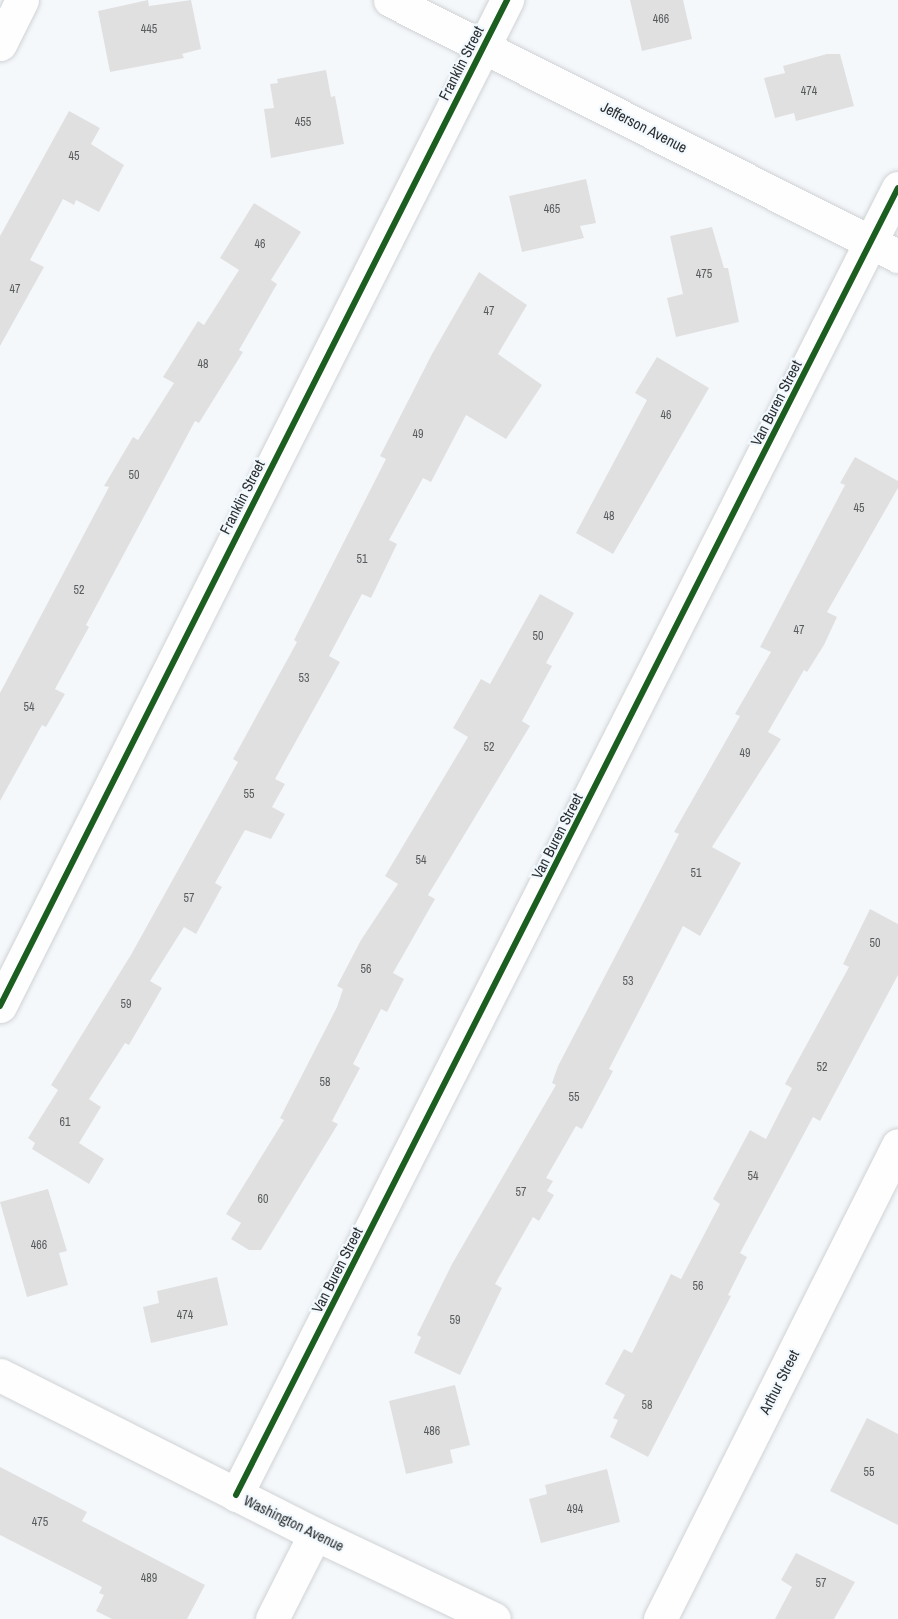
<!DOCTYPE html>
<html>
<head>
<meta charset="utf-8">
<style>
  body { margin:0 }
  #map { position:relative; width:898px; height:1619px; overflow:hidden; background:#f5f8fb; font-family:"Archivo Narrow",sans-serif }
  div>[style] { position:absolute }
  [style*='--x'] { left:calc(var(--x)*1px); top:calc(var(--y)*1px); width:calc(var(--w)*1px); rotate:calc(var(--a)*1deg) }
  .building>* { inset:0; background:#e0e0e0 }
  .roads { filter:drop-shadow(0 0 2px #d0d3d5) drop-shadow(0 0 2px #d0d3d5) }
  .minor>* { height:33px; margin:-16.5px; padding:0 16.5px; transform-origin:16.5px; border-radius:16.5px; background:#fefefe }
  .cycleway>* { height:6px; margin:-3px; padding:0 3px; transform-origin:3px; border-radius:3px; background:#1b5e20 }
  span { translate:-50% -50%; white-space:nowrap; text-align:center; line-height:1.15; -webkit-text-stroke:4.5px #f2f9fe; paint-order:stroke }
  .number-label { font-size:12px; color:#595c5e }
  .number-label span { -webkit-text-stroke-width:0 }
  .street-label { font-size:15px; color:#2b2f31 }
</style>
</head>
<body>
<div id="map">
  <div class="building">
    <div style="clip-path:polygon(148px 0,149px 6px,191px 0,201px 49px,182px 54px,184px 58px,110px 72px,98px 11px)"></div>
    <div style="clip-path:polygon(630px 0,683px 0,692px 39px,642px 51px)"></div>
    <div style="clip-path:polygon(827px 54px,840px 54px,854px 106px,796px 121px,794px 113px,775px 118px,764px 78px,785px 73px,783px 66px)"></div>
    <div style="clip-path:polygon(326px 70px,331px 97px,335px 96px,344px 144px,271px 158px,264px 109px,274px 108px,270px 84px,278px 83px,277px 79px)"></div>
    <div style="clip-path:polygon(69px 111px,100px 128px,91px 144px,124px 165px,99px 212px,76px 200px,74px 205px,63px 199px,30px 260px,44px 267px,0 346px,0 236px)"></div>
    <div style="clip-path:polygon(586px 179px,596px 223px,580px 226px,584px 238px,522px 252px,509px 196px)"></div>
    <div style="clip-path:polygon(254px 203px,301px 232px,271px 280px,277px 284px,239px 350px,243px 352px,199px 423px,195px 421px,86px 625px,89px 627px,55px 689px,65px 694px,46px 727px,42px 725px,0 801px,0 693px,109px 487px,104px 486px,133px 437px,138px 440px,174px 383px,163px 377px,198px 321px,204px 325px,239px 270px,220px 258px)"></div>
    <div style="clip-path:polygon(712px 227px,724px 268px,728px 268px,739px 322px,676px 337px,667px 298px,683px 294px,670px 236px)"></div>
    <div style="clip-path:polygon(479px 272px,527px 305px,498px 354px,542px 385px,506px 439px,466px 415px,431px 482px,423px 478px,389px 540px,397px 544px,371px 598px,362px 594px,329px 656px,340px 662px,275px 779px,285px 784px,272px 807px,285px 814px,271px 839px,245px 830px,215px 883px,222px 887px,196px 934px,184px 927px,150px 981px,162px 988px,129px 1045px,125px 1043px,89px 1099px,101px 1107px,79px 1143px,104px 1159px,89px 1184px,32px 1149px,35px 1143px,28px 1138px,58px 1090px,51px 1085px,132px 953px,238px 762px,233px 759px,297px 642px,294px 640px,386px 459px,380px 456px,432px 354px)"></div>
    <div style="clip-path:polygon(657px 357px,709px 388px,613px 554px,576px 533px,647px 400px,635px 393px)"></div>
    <div style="clip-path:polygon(855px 457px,898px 481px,898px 488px,827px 612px,837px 617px,824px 645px,807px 672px,804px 670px,768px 732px,781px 739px,712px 847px,741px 863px,700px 936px,683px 926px,609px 1069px,613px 1071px,604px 1088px,582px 1129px,576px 1126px,546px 1178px,553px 1181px,547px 1191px,554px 1195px,539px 1221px,533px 1217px,495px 1284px,502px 1288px,460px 1375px,414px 1353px,421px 1337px,417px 1335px,452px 1264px,556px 1085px,552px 1083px,558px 1066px,679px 834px,674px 832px,740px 716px,735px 714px,771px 652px,760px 647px,845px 485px,840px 483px)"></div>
    <div style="clip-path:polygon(540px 594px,574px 613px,546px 663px,552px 666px,522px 721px,530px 726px,428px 895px,435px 899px,393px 973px,404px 979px,387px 1012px,381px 1009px,353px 1064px,360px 1068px,332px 1121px,338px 1124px,261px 1250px,249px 1250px,231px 1239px,241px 1223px,226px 1214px,284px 1120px,280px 1118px,337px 1007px,343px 989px,337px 986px,361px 940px,398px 884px,385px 876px,468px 737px,453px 728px,481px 679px,490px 684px)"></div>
    <div style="clip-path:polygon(870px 909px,898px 924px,898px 975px,820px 1121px,813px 1117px,740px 1253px,747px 1257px,728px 1295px,731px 1296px,648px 1457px,610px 1437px,618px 1420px,613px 1418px,625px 1395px,605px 1384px,624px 1349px,632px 1353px,671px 1274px,681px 1279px,720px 1204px,713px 1199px,750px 1130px,766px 1139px,792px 1088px,785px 1084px,849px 967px,843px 964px)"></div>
    <div style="clip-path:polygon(48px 1189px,67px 1251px,59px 1253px,68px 1285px,27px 1297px,0 1202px)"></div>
    <div style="clip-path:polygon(217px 1277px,228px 1325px,151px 1343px,143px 1307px,159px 1303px,157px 1291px)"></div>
    <div style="clip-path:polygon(455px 1385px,470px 1445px,450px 1450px,453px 1463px,406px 1474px,389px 1401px)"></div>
    <div style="clip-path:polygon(867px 1418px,898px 1434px,898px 1525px,830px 1491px)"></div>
    <div style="clip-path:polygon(0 1467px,87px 1512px,82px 1521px,205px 1585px,187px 1619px,112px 1619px,96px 1611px,104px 1595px,99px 1593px,102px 1587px,0 1535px)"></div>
    <div style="clip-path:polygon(607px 1469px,620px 1522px,541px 1543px,529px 1499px,547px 1494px,545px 1485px)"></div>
    <div style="clip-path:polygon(796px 1553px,855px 1582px,834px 1619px,775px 1619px,792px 1587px,781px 1580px)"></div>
  </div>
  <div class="roads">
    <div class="minor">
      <div style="--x:390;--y:0;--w:569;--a:26.75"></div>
      <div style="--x:0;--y:44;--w:49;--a:-63.4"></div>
      <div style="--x:0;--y:1006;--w:1127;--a:-63.25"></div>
      <div style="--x:0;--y:1375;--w:353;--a:26.8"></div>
      <div style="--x:315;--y:1534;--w:198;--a:25.4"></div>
      <div style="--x:236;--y:1495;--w:1465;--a:-63.14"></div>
      <div style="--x:272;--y:1619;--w:95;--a:-63.2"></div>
      <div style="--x:660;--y:1619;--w:530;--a:-63.34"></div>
    </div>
  </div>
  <div class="cycleway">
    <div style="--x:0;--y:1006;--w:1127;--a:-63.25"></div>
    <div style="--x:236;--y:1495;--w:1465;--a:-63.14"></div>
  </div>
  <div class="number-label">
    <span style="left:661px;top:20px">466</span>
    <span style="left:149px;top:30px">445</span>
    <span style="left:809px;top:92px">474</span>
    <span style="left:303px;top:123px">455</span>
    <span style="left:74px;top:157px">45</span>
    <span style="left:552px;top:210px">465</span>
    <span style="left:260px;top:245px">46</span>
    <span style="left:704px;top:275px">475</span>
    <span style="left:15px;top:290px">47</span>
    <span style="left:489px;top:312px">47</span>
    <span style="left:203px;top:365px">48</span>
    <span style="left:666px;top:416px">46</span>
    <span style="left:418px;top:435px">49</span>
    <span style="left:134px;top:476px">50</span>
    <span style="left:859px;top:509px">45</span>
    <span style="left:609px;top:517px">48</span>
    <span style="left:362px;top:560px">51</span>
    <span style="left:79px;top:591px">52</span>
    <span style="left:799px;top:631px">47</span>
    <span style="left:538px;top:637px">50</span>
    <span style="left:304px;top:679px">53</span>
    <span style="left:29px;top:708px">54</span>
    <span style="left:489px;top:748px">52</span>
    <span style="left:745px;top:754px">49</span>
    <span style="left:249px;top:795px">55</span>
    <span style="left:421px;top:861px">54</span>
    <span style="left:696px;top:874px">51</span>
    <span style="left:189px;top:899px">57</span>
    <span style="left:875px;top:944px">50</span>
    <span style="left:366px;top:970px">56</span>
    <span style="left:628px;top:982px">53</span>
    <span style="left:126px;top:1005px">59</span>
    <span style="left:822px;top:1068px">52</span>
    <span style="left:325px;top:1083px">58</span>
    <span style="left:574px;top:1098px">55</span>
    <span style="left:65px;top:1123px">61</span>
    <span style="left:753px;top:1177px">54</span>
    <span style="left:521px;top:1193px">57</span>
    <span style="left:263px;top:1200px">60</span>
    <span style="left:39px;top:1246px">466</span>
    <span style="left:698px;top:1287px">56</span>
    <span style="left:185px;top:1316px">474</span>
    <span style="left:455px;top:1321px">59</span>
    <span style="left:647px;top:1406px">58</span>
    <span style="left:432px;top:1432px">486</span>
    <span style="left:869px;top:1473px">55</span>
    <span style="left:575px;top:1510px">494</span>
    <span style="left:40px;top:1523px">475</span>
    <span style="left:149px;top:1579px">489</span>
    <span style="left:821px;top:1584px">57</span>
  </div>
  <div class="street-label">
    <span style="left:461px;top:63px;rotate:-63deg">Franklin Street</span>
    <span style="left:644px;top:127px;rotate:27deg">Jefferson Avenue</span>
    <span style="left:776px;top:403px;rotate:-63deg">Van Buren Street</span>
    <span style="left:242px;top:497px;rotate:-63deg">Franklin Street</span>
    <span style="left:557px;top:836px;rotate:-63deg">Van Buren Street</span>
    <span style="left:337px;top:1270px;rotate:-63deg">Van Buren Street</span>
    <span style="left:779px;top:1382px;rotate:-63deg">Arthur Street</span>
    <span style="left:294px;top:1523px;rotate:26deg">Washington Avenue</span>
  </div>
</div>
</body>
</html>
